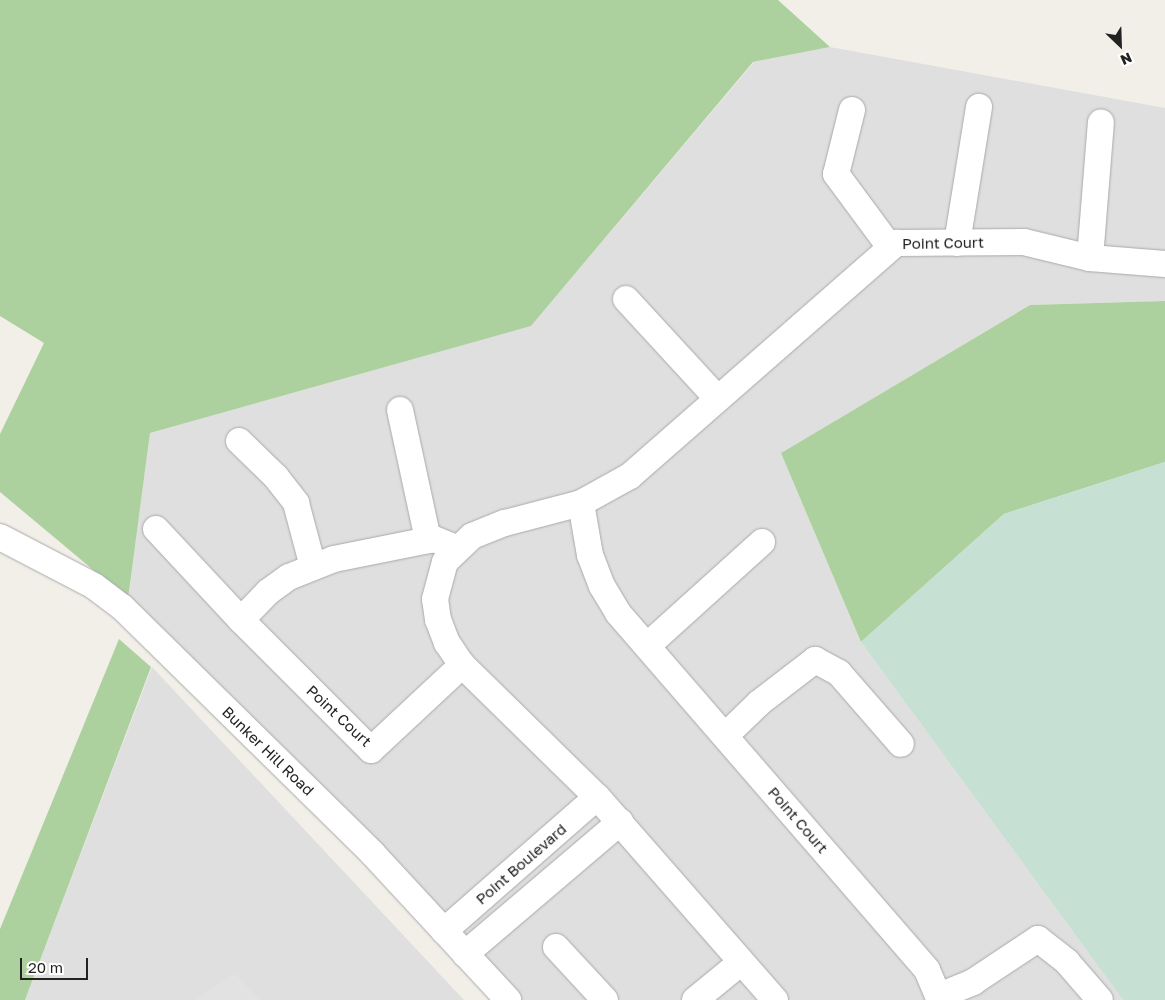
<!DOCTYPE html>
<html>
<head>
<meta charset="utf-8">
<style>
  body { margin:0 }
  #map { position:relative; width:1165px; height:1000px; overflow:hidden; background:#f2efe9; font-family:"Golos Text",sans-serif }
  div>[style] { position:absolute }
  [style*='--x'] { left:calc(var(--x)*1px); top:calc(var(--y)*1px); width:calc(var(--w)*1px); rotate:calc(var(--a)*1deg) }
  .residential>* { inset:0; background:#e0dfdf }
  .forest>* { inset:0; background:#add19e }
  .wetland>* { inset:0; background:#c6e0d4 }
  .parking>* { inset:0; background:#e2e2e2 }
  .roads { filter:drop-shadow(0 0 1px #a9a9a9) drop-shadow(0 0 1px #a9a9a9) }
  .minor>* { height:26px; margin:-13px; padding:0 13px; transform-origin:13px; border-radius:13px; background:#fff }
  span { translate:-50% -50%; white-space:nowrap; text-align:center; line-height:1.15; -webkit-text-stroke:4px #fff; paint-order:stroke }
  .street-label { font-size:15px; color:#222 }
  .north { position:absolute; left:1095px; top:20px; width:50px; height:50px; -webkit-text-stroke:4px #fff; paint-order:stroke; rotate:156deg; font-size:14px; font-weight:700; line-height:20px; text-align:center; color:#222 }
  .north::after { content:''; display:block; margin:auto; width:18px; height:22px; background:#222; clip-path:polygon(50% 0,100% 100%,50% 72%,0 100%) }
  .scale { position:absolute; left:20px; top:958px; width:68px; height:22px; box-sizing:border-box; border:2px solid #222; border-top:0; padding-left:6px; font-size:15px; line-height:18px; white-space:nowrap; color:#222; -webkit-text-stroke:4px #fff; paint-order:stroke }
</style>
</head>
<body>
<div id="map">
  <div class="residential">
    <div style="clip-path:polygon(830px 47px,1165px 108px,1165px 301px,1030px 305px,781px 453px,861px 642px,1123px 1000px,502px 1000px,128px 599px,150px 433px,531px 326px,754px 62px)"></div>
    <div style="clip-path:polygon(152px 667px,464px 1000px,25px 1000px)"></div>
  </div>
  <div class="forest">
    <div style="clip-path:polygon(0 0,778px 0,830px 47px,753px 62px,531px 326px,150px 433px,128px 599px,0 492px,0 434px,44px 343px,0 316px)"></div>
    <div style="clip-path:polygon(1165px 301px,1165px 462px,1004px 514px,861px 642px,781px 453px,1030px 305px)"></div>
    <div style="clip-path:polygon(119px 639px,151px 667px,25px 1000px,0 1000px,0 929px)"></div>
  </div>
  <div class="wetland">
    <div style="clip-path:polygon(1165px 462px,1165px 1000px,1123px 1000px,861px 642px,1004px 514px)"></div>
  </div>
  <div class="parking">
    <div style="clip-path:polygon(235px 974px,260px 1000px,193px 1000px)"></div>
  </div>
  <div class="roads">
    <div class="minor">
      <div style="--x:852;--y:110;--w:66;--a:104"></div>
      <div style="--x:836;--y:174;--w:91;--a:53.5"></div>
      <div style="--x:957;--y:243;--w:138;--a:-80.8"></div>
      <div style="--x:1090;--y:258;--w:136;--a:-85.4"></div>
      <div style="--x:626;--y:299;--w:134;--a:47.4"></div>
      <div style="--x:400;--y:410;--w:133;--a:77.8"></div>
      <div style="--x:239;--y:441;--w:52;--a:44.2"></div>
      <div style="--x:276;--y:477;--w:33;--a:52"></div>
      <div style="--x:296;--y:503;--w:66;--a:75.1"></div>
      <div style="--x:581;--y:503;--w:53;--a:80.2"></div>
      <div style="--x:590;--y:555;--w:33;--a:69"></div>
      <div style="--x:602;--y:586;--w:31;--a:59"></div>
      <div style="--x:618;--y:613;--w:472;--a:49.1"></div>
      <div style="--x:927;--y:970;--w:33;--a:67"></div>
      <div style="--x:156;--y:529;--w:125;--a:47"></div>
      <div style="--x:241;--y:620;--w:184;--a:45"></div>
      <div style="--x:371;--y:750;--w:125;--a:-43"></div>
      <div style="--x:0;--y:537;--w:106;--a:27.5"></div>
      <div style="--x:94;--y:586;--w:35;--a:37"></div>
      <div style="--x:122;--y:607;--w:352;--a:44.5"></div>
      <div style="--x:373;--y:854;--w:199;--a:47.2"></div>
      <div style="--x:241;--y:620;--w:39;--a:-46"></div>
      <div style="--x:268;--y:592;--w:26;--a:-36"></div>
      <div style="--x:289;--y:577;--w:48;--a:-21.8"></div>
      <div style="--x:334;--y:559;--w:102;--a:-11.3"></div>
      <div style="--x:434;--y:539;--w:24;--a:22"></div>
      <div style="--x:647;--y:646;--w:155;--a:-42.1"></div>
      <div style="--x:725;--y:736;--w:47;--a:-44.1"></div>
      <div style="--x:759;--y:703;--w:71;--a:-37.5"></div>
      <div style="--x:815;--y:660;--w:27;--a:28"></div>
      <div style="--x:839;--y:673;--w:94;--a:48.9"></div>
      <div style="--x:444;--y:931;--w:203;--a:-41.2"></div>
      <div style="--x:556;--y:947;--w:72;--a:47.2"></div>
      <div style="--x:465;--y:954;--w:204;--a:-40.4"></div>
      <div style="--x:939;--y:996;--w:37;--a:-22"></div>
      <div style="--x:973;--y:982;--w:78;--a:-33.5"></div>
      <div style="--x:1038;--y:939;--w:37;--a:38"></div>
      <div style="--x:1067;--y:962;--w:50;--a:49"></div>
      <div style="--x:695;--y:1000;--w:58;--a:-39.4"></div>
      <div style="--x:775;--y:1000;--w:270;--a:-131.2"></div>
      <div style="--x:597;--y:797;--w:189;--a:-135.6"></div>
      <div style="--x:462;--y:665;--w:27;--a:-124"></div>
      <div style="--x:447;--y:643;--w:25;--a:-111"></div>
      <div style="--x:438;--y:620;--w:21;--a:-98"></div>
      <div style="--x:435;--y:599;--w:38;--a:-75"></div>
      <div style="--x:445;--y:562;--w:37;--a:-44"></div>
      <div style="--x:472;--y:536;--w:35;--a:-22"></div>
      <div style="--x:505;--y:523;--w:79;--a:-14.7"></div>
      <div style="--x:581;--y:503;--w:56;--a:-28.9"></div>
      <div style="--x:630;--y:476;--w:354;--a:-41.2"></div>
      <div style="--x:896;--y:243;--w:128;--a:-0.4"></div>
      <div style="--x:1024;--y:242;--w:68;--a:13.6"></div>
      <div style="--x:1090;--y:258;--w:75;--a:4.6"></div>
    </div>
  </div>
  <div class="street-label">
    <span style="left:943px;top:243px;rotate:-1deg">Point Court</span>
    <span style="left:339px;top:716px;rotate:43deg">Point Court</span>
    <span style="left:268px;top:751px;rotate:44deg">Bunker Hill Road</span>
    <span style="left:798px;top:820px;rotate:49deg">Point Court</span>
    <span style="left:521px;top:864px;rotate:-41deg">Point Boulevard</span>
  </div>
  <div class="north">N</div>
  <div class="scale">20 m</div>
</div>
</body>
</html>
